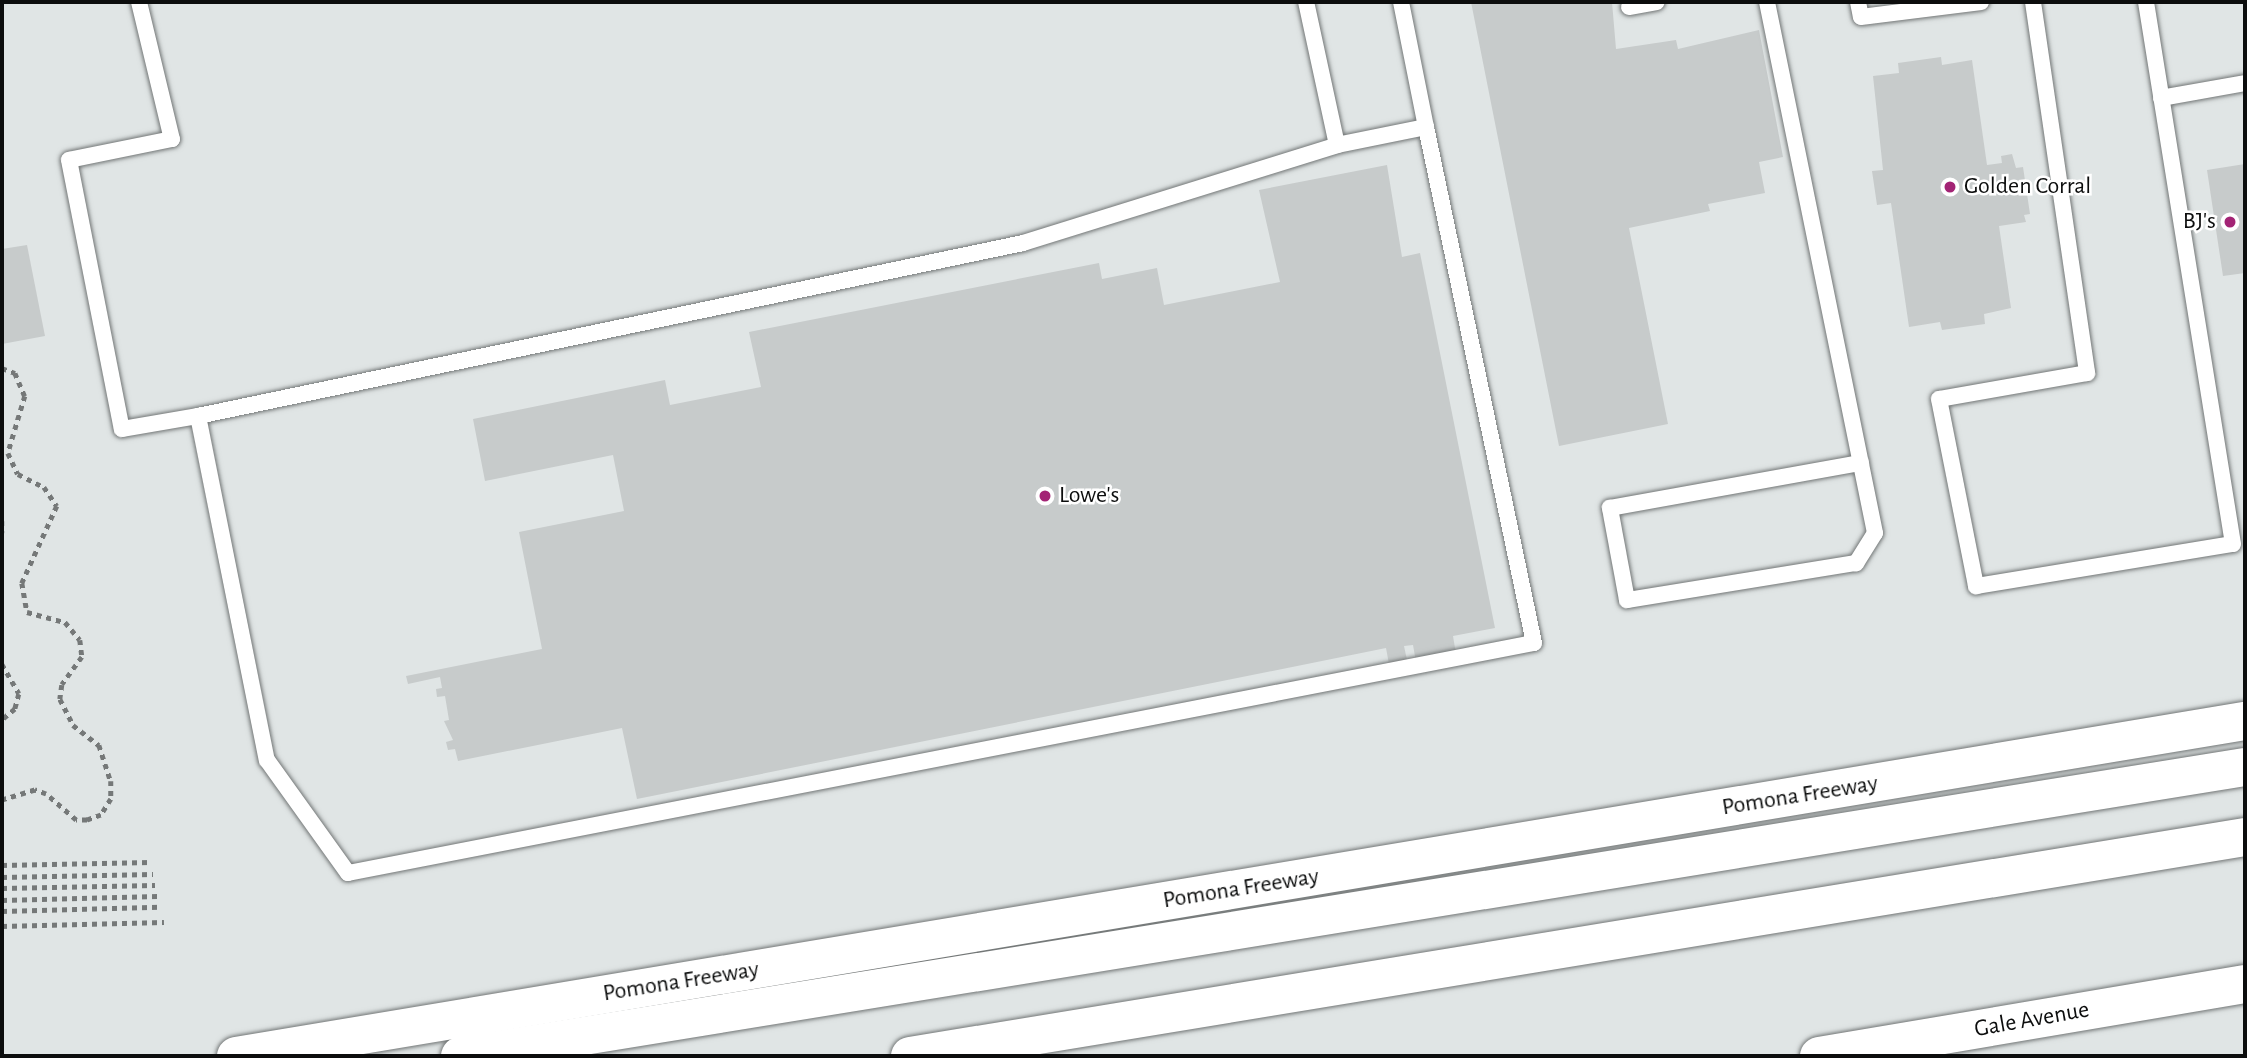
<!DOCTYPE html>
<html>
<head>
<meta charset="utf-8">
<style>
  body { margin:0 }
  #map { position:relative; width:2247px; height:1058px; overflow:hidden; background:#e0e5e5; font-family:"Alegreya Sans",sans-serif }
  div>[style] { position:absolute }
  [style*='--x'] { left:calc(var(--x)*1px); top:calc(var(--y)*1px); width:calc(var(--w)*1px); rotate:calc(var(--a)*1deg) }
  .building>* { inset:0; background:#c7cbcb }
  .path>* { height:4.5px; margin-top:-2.25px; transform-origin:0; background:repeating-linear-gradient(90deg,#757878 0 5px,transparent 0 10px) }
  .roads { filter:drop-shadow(0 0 2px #727676) drop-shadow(0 0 2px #727676) }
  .service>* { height:16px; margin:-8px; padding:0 8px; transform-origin:8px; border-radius:8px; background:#fff }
  .secondary>* { height:38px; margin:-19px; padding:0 19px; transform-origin:19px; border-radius:19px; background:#fff }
  .motorway>* { height:38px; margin:-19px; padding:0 19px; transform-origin:19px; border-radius:19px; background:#fff }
  .dots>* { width:19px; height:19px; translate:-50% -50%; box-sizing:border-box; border:4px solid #fff; border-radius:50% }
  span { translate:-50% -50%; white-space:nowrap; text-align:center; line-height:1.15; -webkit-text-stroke:5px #fff; paint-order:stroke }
  .poi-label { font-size:24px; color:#0c0d0d }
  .left { translate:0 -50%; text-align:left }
  .right { translate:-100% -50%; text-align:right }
  .street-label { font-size:24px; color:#0c0d0d }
  .frame { position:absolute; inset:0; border:4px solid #0c0d0d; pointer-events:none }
</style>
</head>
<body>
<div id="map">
  <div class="building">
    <div style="clip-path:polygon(1471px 2px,1612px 2px,1616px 49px,1676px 40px,1678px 49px,1759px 30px,1783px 157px,1759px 162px,1765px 193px,1708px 204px,1710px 211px,1629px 228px,1668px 424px,1559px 446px)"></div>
    <div style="clip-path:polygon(1941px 57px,1942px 65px,1972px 60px,1987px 165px,2002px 163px,2001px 156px,2012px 154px,2016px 168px,2023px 167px,2030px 214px,2024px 215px,2026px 222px,1999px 226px,2011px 308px,1984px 314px,1985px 324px,1942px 330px,1940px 322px,1909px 327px,1891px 203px,1877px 205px,1872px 171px,1883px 170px,1873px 76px,1899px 73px,1898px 63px)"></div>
    <div style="clip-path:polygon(2245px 164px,2245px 273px,2223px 276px,2207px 170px)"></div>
    <div style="clip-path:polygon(1387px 165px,1402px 257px,1420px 253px,1495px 628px,1453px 636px,1456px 654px,1416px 662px,1413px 645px,1404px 646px,1407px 660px,1389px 664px,1386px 648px,637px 799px,622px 728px,458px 761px,455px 749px,448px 750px,446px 742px,453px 740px,444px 721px,449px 720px,445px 696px,437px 697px,436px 689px,442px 688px,440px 677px,408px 684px,406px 676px,542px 649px,519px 532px,624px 511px,613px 455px,485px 481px,473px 419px,665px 380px,670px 405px,761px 387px,749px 332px,1099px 263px,1102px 279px,1157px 268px,1164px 305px,1280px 282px,1259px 190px)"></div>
    <div style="clip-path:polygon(27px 245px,45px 336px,2px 344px,2px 249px)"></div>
  </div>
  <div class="path">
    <div style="--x:2;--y:368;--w:14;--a:21"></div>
    <div style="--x:15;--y:373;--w:25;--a:67"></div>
    <div style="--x:25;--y:396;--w:59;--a:106.6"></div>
    <div style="--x:8;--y:453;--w:23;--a:65"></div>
    <div style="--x:18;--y:474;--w:29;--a:27"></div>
    <div style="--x:44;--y:487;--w:23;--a:56"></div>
    <div style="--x:57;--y:506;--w:85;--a:114.4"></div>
    <div style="--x:22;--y:583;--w:29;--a:80"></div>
    <div style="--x:27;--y:612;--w:39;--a:15"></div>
    <div style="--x:65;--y:622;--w:23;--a:50"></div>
    <div style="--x:80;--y:640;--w:17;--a:83"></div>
    <div style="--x:82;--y:657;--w:34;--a:126"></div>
    <div style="--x:62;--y:685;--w:14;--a:98"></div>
    <div style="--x:60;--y:699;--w:29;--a:63"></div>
    <div style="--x:73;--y:725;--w:33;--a:38"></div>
    <div style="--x:99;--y:745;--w:38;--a:72"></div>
    <div style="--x:111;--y:781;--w:18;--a:90"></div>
    <div style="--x:111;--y:799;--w:19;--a:122"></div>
    <div style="--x:101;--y:815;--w:15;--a:160"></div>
    <div style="--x:87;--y:820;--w:11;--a:180"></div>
    <div style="--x:76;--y:820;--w:40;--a:-139"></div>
    <div style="--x:46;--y:794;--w:12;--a:-160"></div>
    <div style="--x:35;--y:790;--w:34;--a:163"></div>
    <div style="--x:2;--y:521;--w:12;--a:90"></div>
    <div style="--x:2;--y:664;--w:34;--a:60"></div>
    <div style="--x:19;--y:694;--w:16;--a:105"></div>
    <div style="--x:15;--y:709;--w:17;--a:140"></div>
    <div style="--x:2;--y:865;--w:149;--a:-1.2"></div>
    <div style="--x:2;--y:877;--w:151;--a:-1.1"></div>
    <div style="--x:2;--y:888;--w:153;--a:-1.1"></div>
    <div style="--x:2;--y:900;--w:156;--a:-1.5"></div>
    <div style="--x:2;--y:911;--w:158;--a:-1.5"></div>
    <div style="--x:2;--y:926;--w:162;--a:-1.4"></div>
  </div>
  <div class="roads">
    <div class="service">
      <div style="--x:139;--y:2;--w:141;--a:76.5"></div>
      <div style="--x:172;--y:139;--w:105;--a:168.5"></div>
      <div style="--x:69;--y:160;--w:274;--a:78.9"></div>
      <div style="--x:122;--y:429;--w:77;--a:-9.7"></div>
      <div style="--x:198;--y:416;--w:351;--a:78.7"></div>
      <div style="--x:267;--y:760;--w:139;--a:54.4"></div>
      <div style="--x:348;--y:873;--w:1208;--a:-10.98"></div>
      <div style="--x:1534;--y:643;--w:527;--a:-101.82"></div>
      <div style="--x:1426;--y:127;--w:91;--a:168.6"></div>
      <div style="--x:1337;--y:145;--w:146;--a:-102.2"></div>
      <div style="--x:1401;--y:2;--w:127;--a:78.7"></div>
      <div style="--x:1767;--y:2;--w:542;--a:78.5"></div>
      <div style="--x:1875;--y:533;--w:36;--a:122"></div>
      <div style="--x:1856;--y:563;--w:232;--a:170.8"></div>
      <div style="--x:1627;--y:600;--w:94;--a:-100.5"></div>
      <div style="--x:1610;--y:508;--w:255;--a:-10.2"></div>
      <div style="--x:1858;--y:2;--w:15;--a:79"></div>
      <div style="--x:1861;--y:17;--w:121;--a:-7.1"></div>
      <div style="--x:2033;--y:2;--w:375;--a:81.7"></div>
      <div style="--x:2087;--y:373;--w:150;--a:170"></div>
      <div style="--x:1939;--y:399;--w:191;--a:78.8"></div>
      <div style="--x:1976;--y:586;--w:260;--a:-9.3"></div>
      <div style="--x:2233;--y:544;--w:549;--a:-99.12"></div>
      <div style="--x:1629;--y:7;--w:28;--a:-10"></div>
      <div style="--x:2161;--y:98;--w:85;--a:-10.1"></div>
      <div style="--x:198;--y:416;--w:843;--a:-11.84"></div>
      <div style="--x:1023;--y:243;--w:329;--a:-17.3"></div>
    </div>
    <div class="secondary">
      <div style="--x:1819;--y:1056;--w:432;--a:-9.6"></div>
    </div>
    <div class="motorway">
      <div style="--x:236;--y:1056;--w:2037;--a:-9.47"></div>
      <div style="--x:460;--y:1056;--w:1808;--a:-9.2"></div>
      <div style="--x:910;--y:1056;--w:1353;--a:-9.32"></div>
    </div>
  </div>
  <div class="dots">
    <div style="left:1950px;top:187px;background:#a32475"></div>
    <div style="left:2230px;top:222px;background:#a32475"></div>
    <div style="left:1045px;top:496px;background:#a32475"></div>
  </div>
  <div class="poi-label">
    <span class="left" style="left:1964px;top:187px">Golden Corral</span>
    <span class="right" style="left:2216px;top:222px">BJ's</span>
    <span class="left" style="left:1059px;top:496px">Lowe's</span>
  </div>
  <div class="street-label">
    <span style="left:1800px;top:796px;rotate:-9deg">Pomona Freeway</span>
    <span style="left:1241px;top:889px;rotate:-9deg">Pomona Freeway</span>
    <span style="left:681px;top:982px;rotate:-9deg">Pomona Freeway</span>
    <span style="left:2032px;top:1020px;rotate:-10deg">Gale Avenue</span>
  </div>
  <div class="frame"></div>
</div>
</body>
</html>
